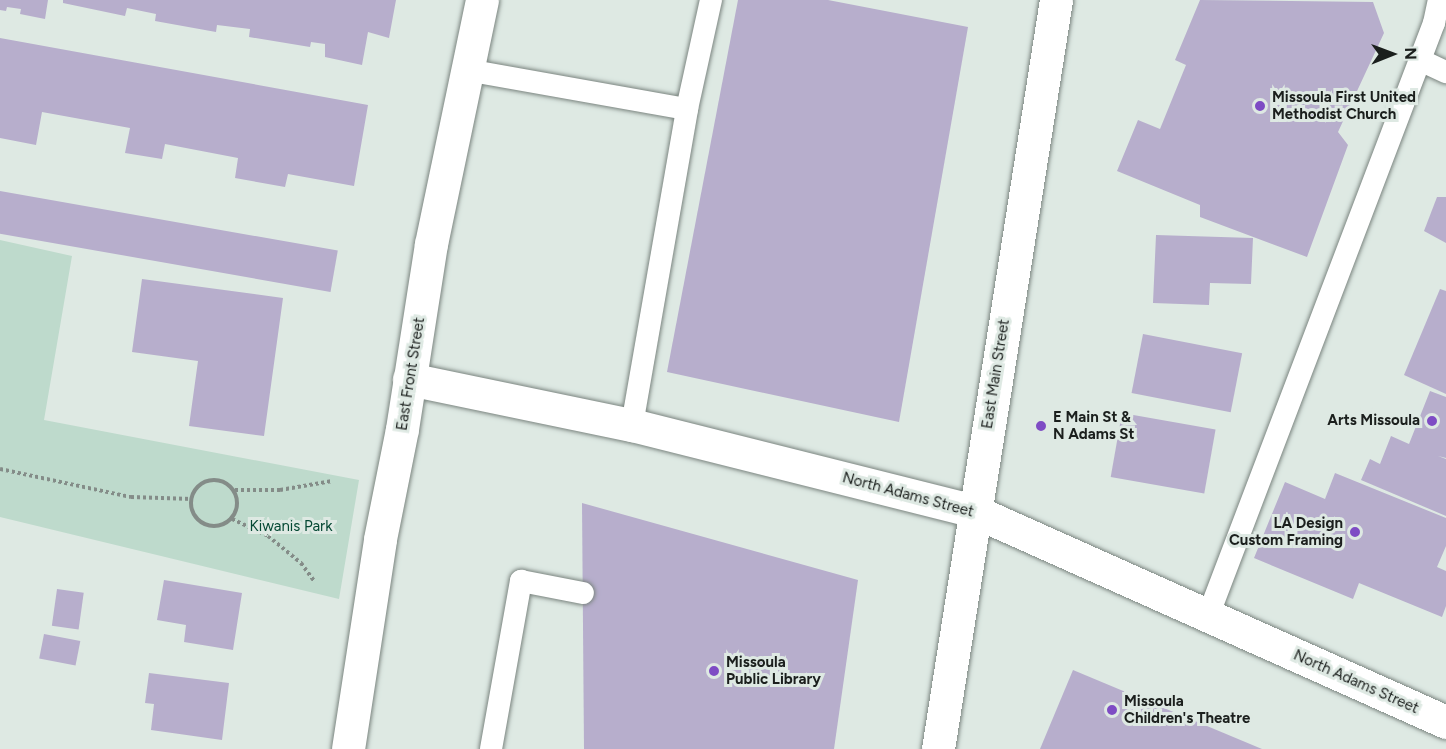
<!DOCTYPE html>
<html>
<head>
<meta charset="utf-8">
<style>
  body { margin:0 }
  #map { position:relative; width:1446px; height:749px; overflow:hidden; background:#dee9e3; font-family:Figtree,sans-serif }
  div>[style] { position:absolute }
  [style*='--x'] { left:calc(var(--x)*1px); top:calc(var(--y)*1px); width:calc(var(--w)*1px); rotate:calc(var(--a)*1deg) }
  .green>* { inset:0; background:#bedacc }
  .building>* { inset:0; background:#b7aecc; transform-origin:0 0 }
  .path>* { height:4px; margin-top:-2px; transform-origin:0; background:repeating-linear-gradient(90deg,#848c88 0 3px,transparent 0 6px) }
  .path>.ring { margin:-2px; padding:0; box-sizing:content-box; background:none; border:4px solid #848c88; border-radius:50% }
  .roads { filter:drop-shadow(0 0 2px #7b8580) drop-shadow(0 0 2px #7b8580) }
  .service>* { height:22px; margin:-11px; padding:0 11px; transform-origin:11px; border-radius:11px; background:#fff }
  .minor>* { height:33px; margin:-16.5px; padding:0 16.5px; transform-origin:16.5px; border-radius:16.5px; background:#fff }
  .tertiary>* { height:33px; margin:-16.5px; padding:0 16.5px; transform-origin:16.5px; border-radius:16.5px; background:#fff }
  .dots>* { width:16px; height:16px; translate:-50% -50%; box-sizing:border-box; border:3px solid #dee9e3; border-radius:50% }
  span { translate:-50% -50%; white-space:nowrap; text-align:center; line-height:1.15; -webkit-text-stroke:6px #dee9e3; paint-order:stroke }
  .poi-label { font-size:15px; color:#1b1f1d; font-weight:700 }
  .left { translate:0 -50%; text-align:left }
  .right { translate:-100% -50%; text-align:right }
  .street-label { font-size:15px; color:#1b1f1d }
  .park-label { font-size:15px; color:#044833 }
  .north { position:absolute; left:1362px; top:24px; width:60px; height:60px; -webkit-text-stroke:4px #dee9e3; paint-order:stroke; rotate:89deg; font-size:16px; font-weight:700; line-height:24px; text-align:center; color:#1b1f1d }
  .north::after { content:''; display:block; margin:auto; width:21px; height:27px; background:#1b1f1d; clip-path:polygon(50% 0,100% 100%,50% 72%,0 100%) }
</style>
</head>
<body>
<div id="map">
  <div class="green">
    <div style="clip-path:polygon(0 240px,72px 256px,44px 420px,359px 480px,339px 599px,0 517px)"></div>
  </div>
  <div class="building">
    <div style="clip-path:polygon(0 0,48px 0,45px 19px,20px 14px,21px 9px,7px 7px,6px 11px,0 10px)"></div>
    <div style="clip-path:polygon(63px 0,396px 0,389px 38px,368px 32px,362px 65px,325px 57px,325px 44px,311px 42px,310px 47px,249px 37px,250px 29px,217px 25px,216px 32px,155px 21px,156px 14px,127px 8px,125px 16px,63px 3px)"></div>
    <div style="clip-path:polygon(738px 0,828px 0,968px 27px,899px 422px,667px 372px)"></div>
    <div style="clip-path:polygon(1200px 0,1373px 2px,1384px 33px,1338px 132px,1348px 145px,1307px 257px,1200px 217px,1200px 205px,1117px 171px,1138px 120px,1160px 129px,1186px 65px,1175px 60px)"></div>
    <div style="clip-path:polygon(0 38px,368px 105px,354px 186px,288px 174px,285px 187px,235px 178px,238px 158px,165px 144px,162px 159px,125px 153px,130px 128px,42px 112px,36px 145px,0 138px)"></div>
    <div style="left:0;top:191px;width:343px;height:42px;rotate:10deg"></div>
    <div style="clip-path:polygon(1437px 197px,1446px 197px,1446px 243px,1424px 231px)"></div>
    <div style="clip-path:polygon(1156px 235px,1253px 238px,1251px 284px,1210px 283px,1209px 305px,1153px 303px)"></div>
    <div style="clip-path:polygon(142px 279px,283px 298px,264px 436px,189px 426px,198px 361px,132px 352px)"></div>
    <div style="clip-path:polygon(1440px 289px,1446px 291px,1446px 394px,1404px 375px)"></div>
    <div style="left:1143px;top:334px;width:101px;height:60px;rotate:11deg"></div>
    <div style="clip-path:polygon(1430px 391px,1446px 397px,1446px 458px,1438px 456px,1446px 459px,1446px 516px,1361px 480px,1370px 459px,1380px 464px,1391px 436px,1409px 444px)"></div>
    <div style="left:1122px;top:413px;width:95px;height:65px;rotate:10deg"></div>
    <div style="clip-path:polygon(1335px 473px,1446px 518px,1446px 546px,1437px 567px,1446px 571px,1446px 606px,1442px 617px,1359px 583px,1353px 599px,1254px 558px,1285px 482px,1325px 499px)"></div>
    <div style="clip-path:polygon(582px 503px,858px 580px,834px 749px,584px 749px)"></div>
    <div style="clip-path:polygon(164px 580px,242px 593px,233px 650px,184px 642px,186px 625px,157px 620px)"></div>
    <div style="left:57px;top:589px;width:27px;height:37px;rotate:8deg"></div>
    <div style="left:44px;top:634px;width:37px;height:25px;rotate:11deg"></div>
    <div style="clip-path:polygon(1073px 670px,1262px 749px,1040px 749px)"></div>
    <div style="clip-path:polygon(149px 673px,229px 683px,222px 740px,151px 730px,154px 704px,145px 703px)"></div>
  </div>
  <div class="path">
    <div style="--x:0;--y:469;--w:134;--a:12.1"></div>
    <div style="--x:131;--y:497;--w:61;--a:1.9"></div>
    <div class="ring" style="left:191px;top:480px;width:42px;height:42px"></div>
    <div style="--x:235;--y:490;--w:45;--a:0"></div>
    <div style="--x:280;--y:490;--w:53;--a:-9.8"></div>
    <div style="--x:232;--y:519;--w:40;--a:25"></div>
    <div style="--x:268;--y:536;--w:43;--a:39.3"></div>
    <div style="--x:301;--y:563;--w:22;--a:54"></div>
  </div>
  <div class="roads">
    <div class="service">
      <div style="--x:1420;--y:60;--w:29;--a:25"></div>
      <div style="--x:467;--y:70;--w:223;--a:10.1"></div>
      <div style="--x:632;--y:425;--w:321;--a:-80.1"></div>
      <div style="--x:687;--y:109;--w:112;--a:-77.6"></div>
      <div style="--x:1208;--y:616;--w:635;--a:-69.14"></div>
      <div style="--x:1434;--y:23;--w:24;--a:-78"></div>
      <div style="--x:491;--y:749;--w:171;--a:-79.9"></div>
      <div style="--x:521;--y:581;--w:63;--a:11"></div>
    </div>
    <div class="minor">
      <div style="--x:409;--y:379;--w:228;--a:11.7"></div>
      <div style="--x:632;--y:425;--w:353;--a:14.1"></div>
      <div style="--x:974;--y:511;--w:517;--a:24.09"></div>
    </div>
    <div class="tertiary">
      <div style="--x:348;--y:749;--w:212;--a:-81.3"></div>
      <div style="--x:380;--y:539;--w:112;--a:-78.7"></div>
      <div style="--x:402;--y:429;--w:187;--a:-81.1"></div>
      <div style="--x:431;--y:244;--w:249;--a:-78.2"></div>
      <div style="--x:938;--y:749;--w:758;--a:-81.05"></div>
    </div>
  </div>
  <div class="dots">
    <div style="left:1260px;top:106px;background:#7e4cc4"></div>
    <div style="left:1432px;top:421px;background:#7e4cc4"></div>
    <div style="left:1041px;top:426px;background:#7e4cc4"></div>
    <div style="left:1355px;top:532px;background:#7e4cc4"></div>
    <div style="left:714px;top:671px;background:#7e4cc4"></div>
    <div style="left:1112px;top:710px;background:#7e4cc4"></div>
  </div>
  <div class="poi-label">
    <span class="left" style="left:1272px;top:106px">Missoula First United<br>Methodist Church</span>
    <span class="left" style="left:1053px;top:426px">E Main St &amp;<br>N Adams St</span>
    <span class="right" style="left:1420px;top:421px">Arts Missoula</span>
    <span class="right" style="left:1343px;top:532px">LA Design<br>Custom Framing</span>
    <span class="left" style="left:726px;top:671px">Missoula<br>Public Library</span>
    <span class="left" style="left:1124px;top:710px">Missoula<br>Children's Theatre</span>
  </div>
  <div class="street-label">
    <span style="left:411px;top:374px;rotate:-81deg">East Front Street</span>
    <span style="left:996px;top:374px;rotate:-81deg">East Main Street</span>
    <span style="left:908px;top:495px;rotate:15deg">North Adams Street</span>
    <span style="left:1356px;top:682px;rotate:24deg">North Adams Street</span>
  </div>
  <div class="park-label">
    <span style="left:291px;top:527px">Kiwanis Park</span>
  </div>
  <div class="north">N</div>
</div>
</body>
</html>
